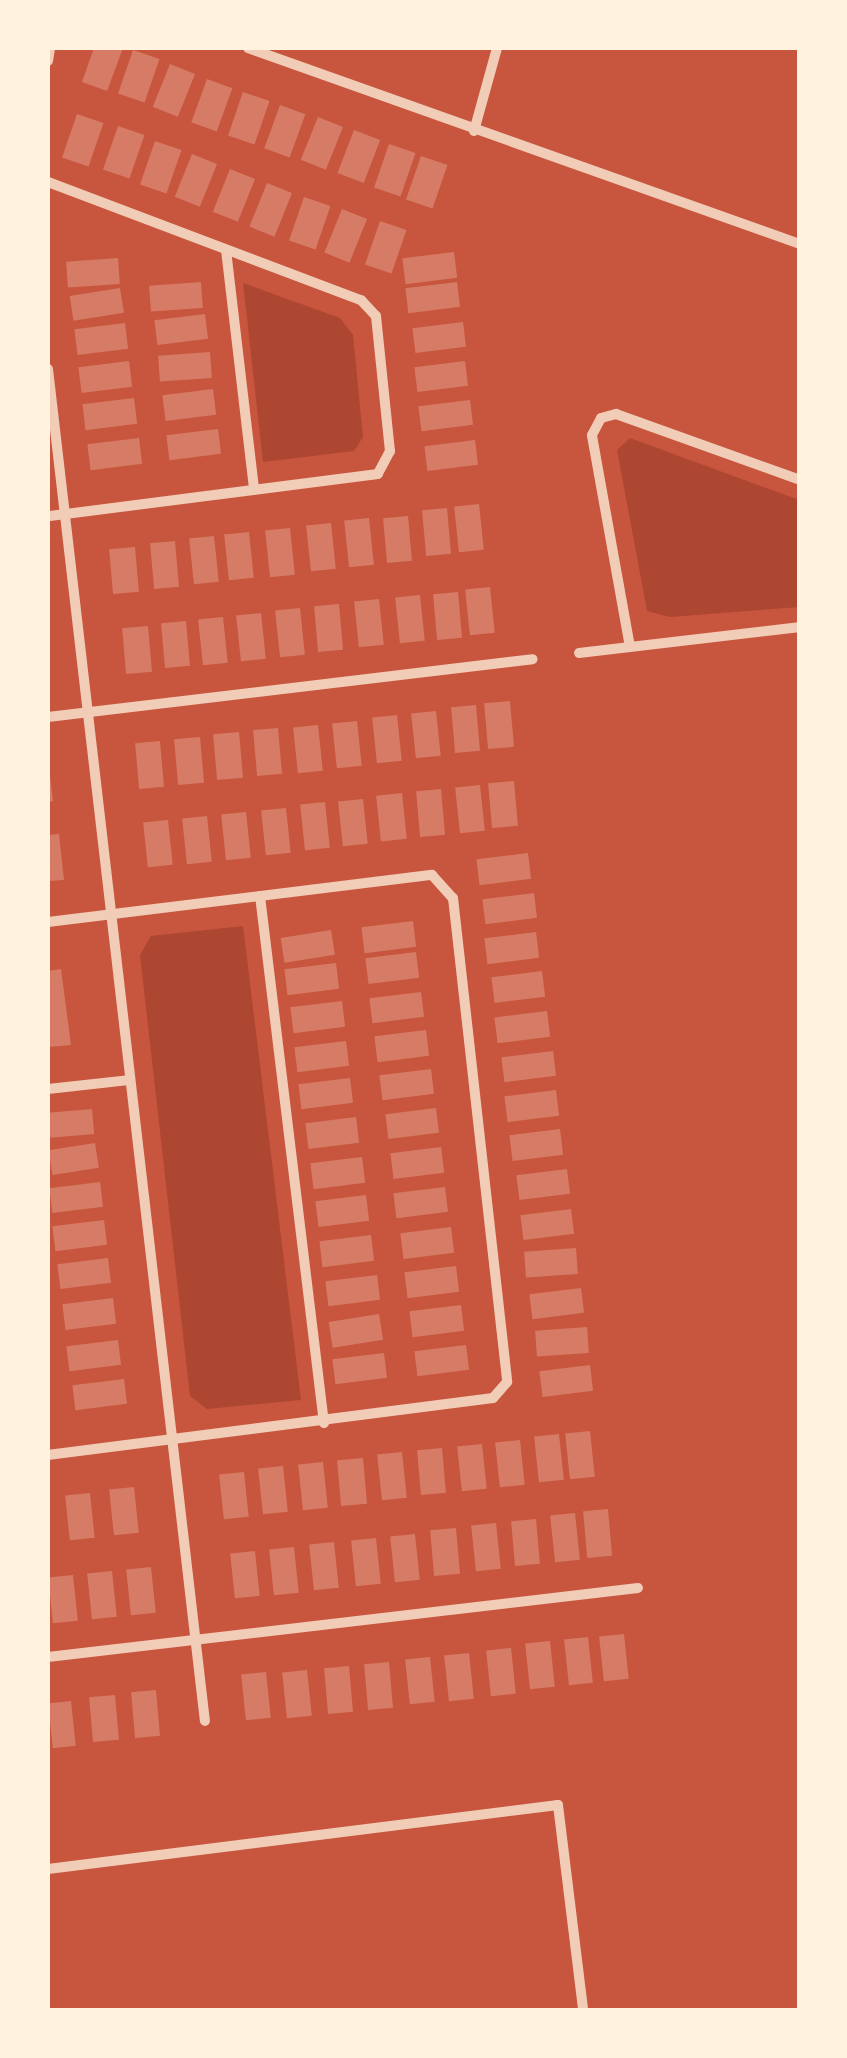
<!DOCTYPE html>
<html>
<head>
<meta charset="utf-8">
<style>
  body { margin:0 }
  #map { position:relative; width:847px; height:2058px; overflow:hidden; background:#c8553d; font-family:"Noto Sans",sans-serif }
  div>[style] { position:absolute }
  [style*='--x'] { left:calc(var(--x)*1px); top:calc(var(--y)*1px); width:calc(var(--w)*1px); rotate:calc(var(--a)*1deg) }
  .green>* { inset:0; background:#ae4732 }
  .building>* { inset:0; background:#d67c66; transform-origin:0 0 }
  .minor>* { height:10px; margin:-5px; padding:0 5px; transform-origin:5px; border-radius:5px; background:#f1ccb7 }
  span { translate:-50% -50%; white-space:nowrap; text-align:center; line-height:1.15; -webkit-text-stroke:9px #fff3e0; paint-order:stroke }
  .frame { position:absolute; inset:0; border:50px solid #fff3e0; pointer-events:none }
</style>
</head>
<body>
<div id="map">
  <div class="green">
    <div style="clip-path:polygon(243px 283px,340px 318px,353px 335px,363px 437px,354px 451px,263px 462px)"></div>
    <div style="clip-path:polygon(630px 438px,799px 500px,799px 607px,670px 617px,647px 611px,617px 450px)"></div>
    <div style="clip-path:polygon(243px 926px,301px 1400px,207px 1409px,190px 1396px,140px 955px,151px 936px)"></div>
  </div>
  <div class="building">
    <div style="clip-path:polygon(94px 48px,123px 48px,107px 91px,82px 82px)"></div>
    <div style="left:133px;top:50px;width:28px;height:46px;rotate:19deg"></div>
    <div style="left:170px;top:64px;width:27px;height:46px;rotate:22deg"></div>
    <div style="left:207px;top:79px;width:27px;height:46px;rotate:20deg"></div>
    <div style="left:243px;top:92px;width:28px;height:46px;rotate:19deg"></div>
    <div style="left:280px;top:105px;width:27px;height:46px;rotate:20deg"></div>
    <div style="left:77px;top:114px;width:28px;height:46px;rotate:19deg"></div>
    <div style="left:318px;top:117px;width:27px;height:46px;rotate:22deg"></div>
    <div style="left:118px;top:126px;width:28px;height:46px;rotate:19deg"></div>
    <div style="left:354px;top:130px;width:28px;height:46px;rotate:21deg"></div>
    <div style="left:155px;top:141px;width:28px;height:46px;rotate:19deg"></div>
    <div style="left:389px;top:144px;width:28px;height:46px;rotate:19deg"></div>
    <div style="left:192px;top:154px;width:27px;height:46px;rotate:22deg"></div>
    <div style="left:421px;top:156px;width:28px;height:46px;rotate:19deg"></div>
    <div style="left:230px;top:169px;width:27px;height:46px;rotate:22deg"></div>
    <div style="left:267px;top:183px;width:27px;height:47px;rotate:22deg"></div>
    <div style="left:304px;top:197px;width:28px;height:46px;rotate:19deg"></div>
    <div style="left:342px;top:209px;width:27px;height:47px;rotate:22deg"></div>
    <div style="left:380px;top:221px;width:28px;height:46px;rotate:19deg"></div>
    <div style="left:454px;top:252px;width:26px;height:52px;rotate:83deg"></div>
    <div style="left:118px;top:258px;width:26px;height:52px;rotate:86deg"></div>
    <div style="left:201px;top:282px;width:26px;height:52px;rotate:86deg"></div>
    <div style="left:457px;top:282px;width:25px;height:52px;rotate:83deg"></div>
    <div style="left:120px;top:288px;width:25px;height:51px;rotate:81deg"></div>
    <div style="left:205px;top:314px;width:25px;height:51px;rotate:83deg"></div>
    <div style="left:463px;top:322px;width:25px;height:51px;rotate:83deg"></div>
    <div style="left:125px;top:323px;width:26px;height:51px;rotate:83deg"></div>
    <div style="left:210px;top:352px;width:26px;height:52px;rotate:86deg"></div>
    <div style="left:129px;top:361px;width:26px;height:51px;rotate:83deg"></div>
    <div style="left:465px;top:361px;width:25px;height:51px;rotate:83deg"></div>
    <div style="left:213px;top:389px;width:26px;height:51px;rotate:83deg"></div>
    <div style="left:134px;top:398px;width:26px;height:52px;rotate:83deg"></div>
    <div style="left:470px;top:400px;width:25px;height:52px;rotate:83deg"></div>
    <div style="left:218px;top:429px;width:25px;height:52px;rotate:83deg"></div>
    <div style="left:139px;top:438px;width:26px;height:52px;rotate:83deg"></div>
    <div style="left:475px;top:440px;width:25px;height:51px;rotate:83deg"></div>
    <div style="left:479px;top:504px;width:46px;height:25px;rotate:84deg"></div>
    <div style="left:447px;top:508px;width:46px;height:25px;rotate:85deg"></div>
    <div style="left:408px;top:516px;width:45px;height:25px;rotate:85deg"></div>
    <div style="left:369px;top:518px;width:47px;height:25px;rotate:84deg"></div>
    <div style="left:331px;top:523px;width:46px;height:25px;rotate:84deg"></div>
    <div style="left:290px;top:528px;width:47px;height:25px;rotate:84deg"></div>
    <div style="left:249px;top:532px;width:46px;height:25px;rotate:84deg"></div>
    <div style="left:214px;top:536px;width:46px;height:25px;rotate:84deg"></div>
    <div style="left:175px;top:541px;width:46px;height:25px;rotate:85deg"></div>
    <div style="left:135px;top:547px;width:45px;height:26px;rotate:85deg"></div>
    <div style="left:490px;top:587px;width:46px;height:25px;rotate:84deg"></div>
    <div style="left:458px;top:592px;width:46px;height:25px;rotate:85deg"></div>
    <div style="left:420px;top:595px;width:46px;height:25px;rotate:84deg"></div>
    <div style="left:379px;top:599px;width:46px;height:25px;rotate:84deg"></div>
    <div style="left:339px;top:604px;width:46px;height:25px;rotate:85deg"></div>
    <div style="left:300px;top:608px;width:47px;height:25px;rotate:84deg"></div>
    <div style="left:261px;top:613px;width:46px;height:25px;rotate:84deg"></div>
    <div style="left:223px;top:617px;width:46px;height:25px;rotate:84deg"></div>
    <div style="left:186px;top:621px;width:45px;height:25px;rotate:85deg"></div>
    <div style="left:148px;top:626px;width:46px;height:26px;rotate:85deg"></div>
    <div style="left:510px;top:701px;width:46px;height:26px;rotate:85deg"></div>
    <div style="left:476px;top:705px;width:46px;height:25px;rotate:85deg"></div>
    <div style="left:436px;top:711px;width:45px;height:25px;rotate:84deg"></div>
    <div style="left:397px;top:715px;width:46px;height:25px;rotate:84deg"></div>
    <div style="left:357px;top:721px;width:45px;height:25px;rotate:84deg"></div>
    <div style="left:318px;top:725px;width:46px;height:25px;rotate:84deg"></div>
    <div style="left:278px;top:728px;width:46px;height:25px;rotate:85deg"></div>
    <div style="left:239px;top:732px;width:46px;height:26px;rotate:85deg"></div>
    <div style="left:200px;top:737px;width:46px;height:26px;rotate:85deg"></div>
    <div style="left:160px;top:741px;width:46px;height:25px;rotate:85deg"></div>
    <div style="clip-path:polygon(50px 776px,53px 801px,48px 802px,48px 777px)"></div>
    <div style="left:514px;top:781px;width:45px;height:26px;rotate:85deg"></div>
    <div style="left:480px;top:785px;width:46px;height:25px;rotate:84deg"></div>
    <div style="left:441px;top:789px;width:46px;height:25px;rotate:85deg"></div>
    <div style="left:402px;top:793px;width:46px;height:26px;rotate:84deg"></div>
    <div style="left:363px;top:799px;width:45px;height:25px;rotate:84deg"></div>
    <div style="left:325px;top:802px;width:46px;height:25px;rotate:84deg"></div>
    <div style="left:286px;top:808px;width:45px;height:25px;rotate:84deg"></div>
    <div style="left:246px;top:812px;width:46px;height:25px;rotate:84deg"></div>
    <div style="left:207px;top:816px;width:46px;height:25px;rotate:84deg"></div>
    <div style="left:168px;top:820px;width:45px;height:25px;rotate:84deg"></div>
    <div style="clip-path:polygon(59px 834px,64px 880px,48px 881px,48px 835px)"></div>
    <div style="left:528px;top:853px;width:26px;height:52px;rotate:83deg"></div>
    <div style="left:534px;top:893px;width:25px;height:52px;rotate:83deg"></div>
    <div style="left:413px;top:921px;width:26px;height:52px;rotate:83deg"></div>
    <div style="left:331px;top:930px;width:25px;height:51px;rotate:81deg"></div>
    <div style="left:536px;top:932px;width:26px;height:52px;rotate:83deg"></div>
    <div style="left:416px;top:952px;width:26px;height:51px;rotate:83deg"></div>
    <div style="left:336px;top:963px;width:26px;height:52px;rotate:83deg"></div>
    <div style="clip-path:polygon(61px 969px,71px 1045px,48px 1047px,48px 971px)"></div>
    <div style="left:542px;top:971px;width:26px;height:51px;rotate:83deg"></div>
    <div style="left:421px;top:992px;width:25px;height:52px;rotate:83deg"></div>
    <div style="left:342px;top:1001px;width:26px;height:52px;rotate:83deg"></div>
    <div style="left:547px;top:1011px;width:26px;height:53px;rotate:83deg"></div>
    <div style="left:426px;top:1030px;width:26px;height:52px;rotate:83deg"></div>
    <div style="left:346px;top:1041px;width:25px;height:52px;rotate:83deg"></div>
    <div style="left:553px;top:1051px;width:25px;height:52px;rotate:83deg"></div>
    <div style="left:431px;top:1069px;width:25px;height:52px;rotate:83deg"></div>
    <div style="left:350px;top:1078px;width:25px;height:52px;rotate:83deg"></div>
    <div style="left:556px;top:1090px;width:26px;height:52px;rotate:83deg"></div>
    <div style="left:436px;top:1108px;width:25px;height:51px;rotate:83deg"></div>
    <div style="left:92px;top:1109px;width:25px;height:44px;rotate:85deg"></div>
    <div style="left:356px;top:1117px;width:26px;height:51px;rotate:83deg"></div>
    <div style="left:560px;top:1129px;width:26px;height:51px;rotate:83deg"></div>
    <div style="left:95px;top:1143px;width:25px;height:47px;rotate:81deg"></div>
    <div style="left:441px;top:1147px;width:26px;height:51px;rotate:83deg"></div>
    <div style="left:362px;top:1157px;width:26px;height:52px;rotate:83deg"></div>
    <div style="left:567px;top:1169px;width:25px;height:51px;rotate:83deg"></div>
    <div style="left:100px;top:1182px;width:25px;height:51px;rotate:83deg"></div>
    <div style="left:445px;top:1187px;width:25px;height:52px;rotate:83deg"></div>
    <div style="left:366px;top:1195px;width:26px;height:51px;rotate:83deg"></div>
    <div style="left:571px;top:1209px;width:25px;height:51px;rotate:83deg"></div>
    <div style="left:104px;top:1220px;width:25px;height:52px;rotate:83deg"></div>
    <div style="left:451px;top:1227px;width:26px;height:51px;rotate:83deg"></div>
    <div style="left:371px;top:1235px;width:26px;height:52px;rotate:83deg"></div>
    <div style="left:576px;top:1248px;width:26px;height:52px;rotate:86deg"></div>
    <div style="left:108px;top:1258px;width:25px;height:51px;rotate:83deg"></div>
    <div style="left:456px;top:1266px;width:26px;height:52px;rotate:83deg"></div>
    <div style="left:377px;top:1275px;width:25px;height:52px;rotate:83deg"></div>
    <div style="left:581px;top:1288px;width:25px;height:52px;rotate:83deg"></div>
    <div style="left:113px;top:1298px;width:26px;height:51px;rotate:83deg"></div>
    <div style="left:461px;top:1305px;width:26px;height:52px;rotate:83deg"></div>
    <div style="left:379px;top:1314px;width:26px;height:51px;rotate:81deg"></div>
    <div style="left:587px;top:1327px;width:26px;height:52px;rotate:86deg"></div>
    <div style="left:118px;top:1340px;width:25px;height:52px;rotate:83deg"></div>
    <div style="left:466px;top:1345px;width:25px;height:52px;rotate:83deg"></div>
    <div style="left:384px;top:1353px;width:25px;height:52px;rotate:83deg"></div>
    <div style="left:590px;top:1365px;width:26px;height:51px;rotate:83deg"></div>
    <div style="left:124px;top:1379px;width:25px;height:52px;rotate:83deg"></div>
    <div style="left:590px;top:1431px;width:46px;height:25px;rotate:84deg"></div>
    <div style="left:559px;top:1434px;width:46px;height:25px;rotate:84deg"></div>
    <div style="left:520px;top:1440px;width:45px;height:25px;rotate:84deg"></div>
    <div style="left:482px;top:1444px;width:45px;height:25px;rotate:84deg"></div>
    <div style="left:442px;top:1448px;width:45px;height:25px;rotate:85deg"></div>
    <div style="left:402px;top:1452px;width:46px;height:25px;rotate:84deg"></div>
    <div style="left:363px;top:1458px;width:46px;height:26px;rotate:85deg"></div>
    <div style="left:323px;top:1462px;width:46px;height:25px;rotate:84deg"></div>
    <div style="left:283px;top:1466px;width:46px;height:25px;rotate:84deg"></div>
    <div style="left:244px;top:1472px;width:45px;height:25px;rotate:84deg"></div>
    <div style="left:134px;top:1487px;width:46px;height:25px;rotate:84deg"></div>
    <div style="left:90px;top:1493px;width:45px;height:25px;rotate:84deg"></div>
    <div style="left:608px;top:1509px;width:47px;height:25px;rotate:85deg"></div>
    <div style="left:575px;top:1513px;width:47px;height:25px;rotate:84deg"></div>
    <div style="left:536px;top:1519px;width:45px;height:25px;rotate:85deg"></div>
    <div style="left:496px;top:1523px;width:46px;height:25px;rotate:84deg"></div>
    <div style="left:456px;top:1528px;width:46px;height:26px;rotate:85deg"></div>
    <div style="left:415px;top:1534px;width:46px;height:25px;rotate:84deg"></div>
    <div style="left:376px;top:1538px;width:46px;height:25px;rotate:84deg"></div>
    <div style="left:334px;top:1542px;width:46px;height:25px;rotate:84deg"></div>
    <div style="left:294px;top:1547px;width:46px;height:25px;rotate:84deg"></div>
    <div style="left:255px;top:1551px;width:45px;height:25px;rotate:84deg"></div>
    <div style="left:151px;top:1567px;width:46px;height:25px;rotate:84deg"></div>
    <div style="left:112px;top:1571px;width:46px;height:25px;rotate:84deg"></div>
    <div style="left:73px;top:1575px;width:46px;height:25px;rotate:84deg"></div>
    <div style="left:624px;top:1634px;width:45px;height:25px;rotate:84deg"></div>
    <div style="left:588px;top:1637px;width:46px;height:24px;rotate:84deg"></div>
    <div style="left:550px;top:1641px;width:46px;height:25px;rotate:84deg"></div>
    <div style="left:511px;top:1648px;width:46px;height:25px;rotate:84deg"></div>
    <div style="left:469px;top:1653px;width:46px;height:25px;rotate:84deg"></div>
    <div style="left:430px;top:1657px;width:45px;height:25px;rotate:84deg"></div>
    <div style="left:389px;top:1662px;width:46px;height:25px;rotate:85deg"></div>
    <div style="left:349px;top:1666px;width:46px;height:25px;rotate:85deg"></div>
    <div style="left:307px;top:1670px;width:46px;height:25px;rotate:84deg"></div>
    <div style="left:266px;top:1672px;width:46px;height:25px;rotate:84deg"></div>
    <div style="left:156px;top:1690px;width:46px;height:25px;rotate:85deg"></div>
    <div style="left:115px;top:1695px;width:45px;height:26px;rotate:85deg"></div>
    <div style="left:71px;top:1701px;width:45px;height:23px;rotate:84deg"></div>
  </div>
  <div class="minor">
    <div style="--x:248;--y:48;--w:586;--a:19.55"></div>
    <div style="--x:48;--y:61;--w:13;--a:-81"></div>
    <div style="--x:474;--y:131;--w:86;--a:-74.5"></div>
    <div style="--x:48;--y:182;--w:335;--a:20.7"></div>
    <div style="--x:361;--y:300;--w:22;--a:47"></div>
    <div style="--x:376;--y:316;--w:136;--a:84.1"></div>
    <div style="--x:390;--y:451;--w:26;--a:118"></div>
    <div style="--x:378;--y:474;--w:333;--a:172.7"></div>
    <div style="--x:226;--y:250;--w:239;--a:83.3"></div>
    <div style="--x:48;--y:369;--w:1361;--a:83.38"></div>
    <div style="--x:630;--y:647;--w:215;--a:-100.2"></div>
    <div style="--x:592;--y:435;--w:19;--a:-62"></div>
    <div style="--x:601;--y:418;--w:16;--a:-15"></div>
    <div style="--x:616;--y:414;--w:195;--a:19.7"></div>
    <div style="--x:579;--y:653;--w:223;--a:-6.7"></div>
    <div style="--x:48;--y:717;--w:488;--a:-6.8"></div>
    <div style="--x:260;--y:896;--w:531;--a:83.08"></div>
    <div style="--x:48;--y:922;--w:387;--a:-7"></div>
    <div style="--x:432;--y:875;--w:31;--a:48"></div>
    <div style="--x:453;--y:898;--w:487;--a:83.6"></div>
    <div style="--x:507;--y:1382;--w:21;--a:131"></div>
    <div style="--x:493;--y:1398;--w:449;--a:172.7"></div>
    <div style="--x:48;--y:1089;--w:81;--a:-6.3"></div>
    <div style="--x:48;--y:1657;--w:594;--a:-6.67"></div>
    <div style="--x:48;--y:1869;--w:514;--a:-7.15"></div>
    <div style="--x:558;--y:1805;--w:207;--a:83"></div>
  </div>
  <div class="frame"></div>
</div>
</body>
</html>
